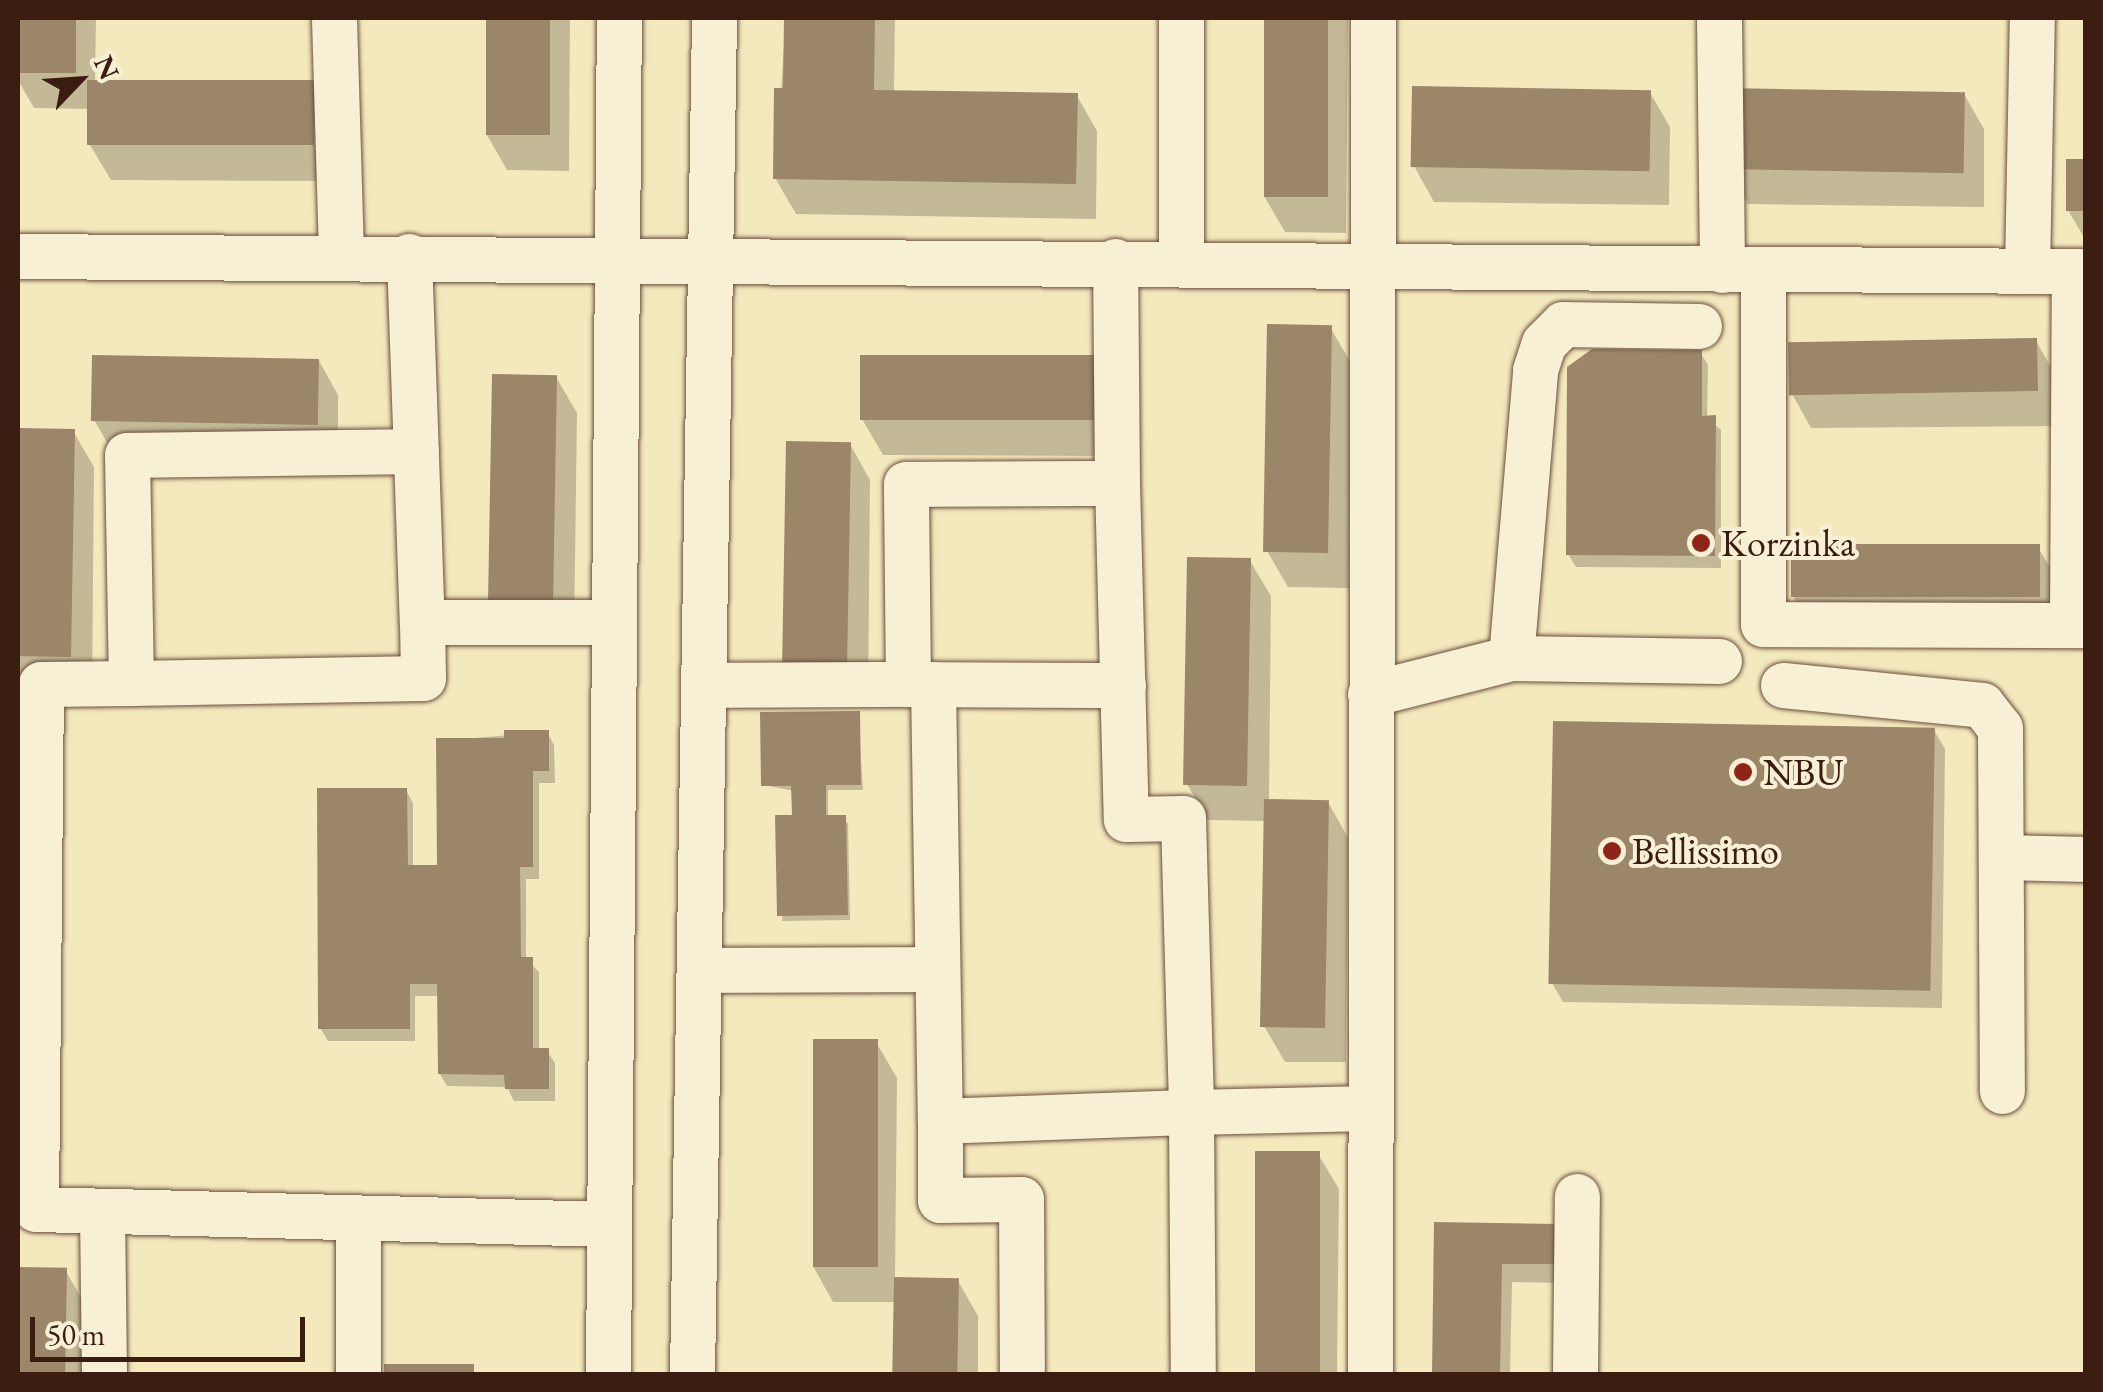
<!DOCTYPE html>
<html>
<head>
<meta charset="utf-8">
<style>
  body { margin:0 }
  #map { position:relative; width:2103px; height:1392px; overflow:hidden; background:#f4e8bd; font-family:"EB Garamond",serif }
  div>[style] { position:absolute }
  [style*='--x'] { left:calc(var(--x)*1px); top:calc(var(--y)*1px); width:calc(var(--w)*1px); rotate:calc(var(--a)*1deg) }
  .shadow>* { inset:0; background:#0003; transform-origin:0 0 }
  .building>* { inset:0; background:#9b866a; transform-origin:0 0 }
  .roads { filter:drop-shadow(0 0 2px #694f3c) drop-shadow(0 0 2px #694f3c) }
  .minor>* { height:45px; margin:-22.5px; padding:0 22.5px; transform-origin:22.5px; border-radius:22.5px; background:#f8f0d4 }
  .dots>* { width:28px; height:28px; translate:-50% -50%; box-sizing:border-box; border:5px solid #f8f0d4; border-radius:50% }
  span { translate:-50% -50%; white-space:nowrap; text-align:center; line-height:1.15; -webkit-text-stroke:8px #f8f0d4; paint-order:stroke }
  .poi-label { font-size:38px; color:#3b1c11 }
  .left { translate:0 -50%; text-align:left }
  .frame { position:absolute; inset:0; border:20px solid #3b1c11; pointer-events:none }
  .north { position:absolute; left:30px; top:30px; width:100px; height:100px; -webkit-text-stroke:8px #f8f0d4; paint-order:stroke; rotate:65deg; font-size:28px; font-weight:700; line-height:40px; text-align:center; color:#3b1c11 }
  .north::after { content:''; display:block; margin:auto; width:35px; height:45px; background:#3b1c11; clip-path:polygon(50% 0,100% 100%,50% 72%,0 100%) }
  .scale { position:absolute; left:30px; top:1317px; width:275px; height:45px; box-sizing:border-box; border:5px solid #3b1c11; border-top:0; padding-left:12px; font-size:30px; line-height:35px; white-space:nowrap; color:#3b1c11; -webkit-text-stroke:8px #f8f0d4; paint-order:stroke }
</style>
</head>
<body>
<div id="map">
  <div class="shadow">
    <div style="clip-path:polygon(18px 18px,96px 18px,95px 83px,313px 84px,334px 181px,111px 180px,90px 145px,90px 109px,34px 108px,18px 80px)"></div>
    <div style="clip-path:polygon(488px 18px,570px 18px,569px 171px,507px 170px,487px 135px)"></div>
    <div style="clip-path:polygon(786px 18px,895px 18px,894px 93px,1077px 96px,1097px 131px,1096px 219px,796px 214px,775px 178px)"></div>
    <div style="clip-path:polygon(1266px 18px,1348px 18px,1346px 233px,1285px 232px,1264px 196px)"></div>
    <div style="clip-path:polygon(1649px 91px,1670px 127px,1669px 205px,1434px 202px,1414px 166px)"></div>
    <div style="clip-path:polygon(1964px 94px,1984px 129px,1984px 207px,1748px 204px,1728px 169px)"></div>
    <div style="clip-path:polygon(2086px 161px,2086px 241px,2068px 210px)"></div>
    <div style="clip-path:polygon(1330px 327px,1351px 363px,1349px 588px,1288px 587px,1267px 551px)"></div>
    <div style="clip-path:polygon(2036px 341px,2056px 376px,2057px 426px,1811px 428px,1791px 392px)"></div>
    <div style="clip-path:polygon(1700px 352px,1708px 365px,1707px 418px,1721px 430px,1721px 568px,1576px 567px,1568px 554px)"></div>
    <div style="clip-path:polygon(1097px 358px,1117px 456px,883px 455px,862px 419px)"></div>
    <div style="clip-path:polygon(318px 359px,338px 395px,338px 457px,115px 456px,94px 420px)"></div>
    <div style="clip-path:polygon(556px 377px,577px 413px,574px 637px,513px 636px)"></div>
    <div style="clip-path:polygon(18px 431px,73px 431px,94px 467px,92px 692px,31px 691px,18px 668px)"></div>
    <div style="clip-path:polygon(850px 444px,870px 480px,868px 705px,786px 668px)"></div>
    <div style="clip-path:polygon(2039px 549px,2060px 584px,2060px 633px,1814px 632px,1793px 596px)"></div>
    <div style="clip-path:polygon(1250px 561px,1271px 596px,1269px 801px,1328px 802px,1348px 838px,1346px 1062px,1285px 1062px,1264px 1026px,1266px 821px,1208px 820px,1187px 784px)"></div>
    <div style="clip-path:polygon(858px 714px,863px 790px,828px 790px,828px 817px,848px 823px,850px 920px,782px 921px,794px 791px,764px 785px)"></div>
    <div style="clip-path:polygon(1934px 730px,1945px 749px,1942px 1008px,1563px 1002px,1552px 983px)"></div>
    <div style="clip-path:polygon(547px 732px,554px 745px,555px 783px,539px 783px,539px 879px,526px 879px,526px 959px,539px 972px,539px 1051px,547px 1051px,555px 1063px,555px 1101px,514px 1101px,507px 1087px,447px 1086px,440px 1074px,439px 996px,415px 996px,415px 1041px,328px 1041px,321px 1029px,406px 790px,413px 803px,413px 868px,440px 868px,439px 741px)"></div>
    <div style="clip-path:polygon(876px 1042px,897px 1078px,895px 1280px,958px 1281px,978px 1316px,978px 1374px,896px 1374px,897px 1302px,833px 1302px,813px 1266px)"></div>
    <div style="clip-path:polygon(1258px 1153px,1318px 1154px,1339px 1189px,1337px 1374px,1255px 1374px)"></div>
    <div style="clip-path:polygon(1436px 1224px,1557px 1227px,1568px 1283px,1512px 1282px,1510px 1374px,1434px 1374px)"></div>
    <div style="clip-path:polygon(18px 1270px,65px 1270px,86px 1306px,85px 1374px,18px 1374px)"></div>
    <div style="left:387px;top:1367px;width:86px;height:7px"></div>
  </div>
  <div class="building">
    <div style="left:18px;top:18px;width:58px;height:55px"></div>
    <div style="left:486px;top:18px;width:64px;height:117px"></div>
    <div style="clip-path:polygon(784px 18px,875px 18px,874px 90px,1078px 93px,1076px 184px,773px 179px,774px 88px,783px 88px)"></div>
    <div style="left:1264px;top:18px;width:64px;height:179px"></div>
    <div style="left:87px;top:80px;width:227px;height:65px"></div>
    <div style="left:1412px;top:86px;width:239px;height:81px;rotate:1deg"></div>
    <div style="left:1726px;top:88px;width:239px;height:81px;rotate:1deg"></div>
    <div style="left:2066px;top:159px;width:20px;height:52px"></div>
    <div style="left:1267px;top:324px;width:65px;height:228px;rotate:1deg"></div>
    <div style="left:2037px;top:338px;width:53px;height:249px;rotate:89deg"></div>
    <div style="clip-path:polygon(1592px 349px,1702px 350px,1702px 416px,1716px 415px,1715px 556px,1566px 555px,1567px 367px)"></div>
    <div style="left:92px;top:355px;width:227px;height:66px;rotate:1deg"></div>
    <div style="left:860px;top:355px;width:238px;height:65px"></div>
    <div style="left:492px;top:374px;width:65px;height:227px;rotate:1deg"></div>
    <div style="left:18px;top:428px;width:57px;height:228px;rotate:1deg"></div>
    <div style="left:786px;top:441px;width:65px;height:228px;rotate:1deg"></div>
    <div style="left:1791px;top:544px;width:249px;height:53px"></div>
    <div style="left:1187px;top:557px;width:64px;height:228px;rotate:1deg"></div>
    <div style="clip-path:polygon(860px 711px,861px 785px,826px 785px,826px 815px,846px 815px,848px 915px,777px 916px,775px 815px,792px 815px,791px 786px,761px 786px,760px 712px)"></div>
    <div style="left:1553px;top:721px;width:382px;height:263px;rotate:1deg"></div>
    <div style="clip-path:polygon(504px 730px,549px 730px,549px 771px,533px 771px,533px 867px,520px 867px,521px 957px,533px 957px,533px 1048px,549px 1048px,549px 1089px,505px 1089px,504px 1075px,438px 1074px,437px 984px,410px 984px,410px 1029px,318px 1029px,317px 788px,407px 788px,408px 865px,437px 865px,436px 738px,504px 738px)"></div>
    <div style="left:1264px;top:799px;width:65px;height:228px;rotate:1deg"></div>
    <div style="left:813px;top:1039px;width:65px;height:228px"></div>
    <div style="left:1255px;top:1151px;width:65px;height:223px"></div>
    <div style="clip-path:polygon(1434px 1222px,1559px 1224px,1558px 1264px,1502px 1264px,1500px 1374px,1432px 1374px)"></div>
    <div style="left:18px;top:1267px;width:49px;height:107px;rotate:1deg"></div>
    <div style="left:894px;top:1277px;width:65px;height:97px;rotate:1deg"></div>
    <div style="left:474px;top:1364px;width:10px;height:90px;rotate:90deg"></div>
  </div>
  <div class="roads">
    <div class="minor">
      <div style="--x:334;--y:18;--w:239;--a:88.3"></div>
      <div style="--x:1181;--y:18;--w:244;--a:90"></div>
      <div style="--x:1719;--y:18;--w:252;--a:89.3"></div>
      <div style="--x:18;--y:256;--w:2068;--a:0.42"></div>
      <div style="--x:409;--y:256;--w:366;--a:88"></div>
      <div style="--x:422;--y:622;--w:190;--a:0"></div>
      <div style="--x:1763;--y:270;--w:354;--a:90"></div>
      <div style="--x:1763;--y:624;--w:323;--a:0.2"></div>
      <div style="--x:2027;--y:270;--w:252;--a:-88.9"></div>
      <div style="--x:416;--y:451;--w:289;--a:179.2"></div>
      <div style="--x:127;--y:455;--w:228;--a:89"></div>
      <div style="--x:131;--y:683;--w:292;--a:-1"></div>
      <div style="--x:423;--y:678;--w:56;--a:-91"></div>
      <div style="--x:1117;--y:483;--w:336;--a:88.5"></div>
      <div style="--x:1126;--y:819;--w:57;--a:-1"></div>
      <div style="--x:1183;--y:818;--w:294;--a:88.4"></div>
      <div style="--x:1191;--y:1112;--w:178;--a:-1.3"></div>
      <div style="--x:2072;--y:625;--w:354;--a:-89.7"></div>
      <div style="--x:1511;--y:658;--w:208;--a:0.8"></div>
      <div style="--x:131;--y:683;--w:90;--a:179.4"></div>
      <div style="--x:41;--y:684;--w:525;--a:90.55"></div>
      <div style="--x:36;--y:1209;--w:573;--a:1.5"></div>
      <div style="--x:908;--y:684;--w:215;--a:0.3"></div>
      <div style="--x:933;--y:684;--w:437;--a:89.1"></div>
      <div style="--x:940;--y:1121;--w:251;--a:-2.1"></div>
      <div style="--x:1191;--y:1112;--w:262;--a:89.6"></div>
      <div style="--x:704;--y:685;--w:204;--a:-0.3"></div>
      <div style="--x:908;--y:684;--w:200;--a:-90.6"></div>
      <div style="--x:906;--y:484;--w:211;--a:-0.3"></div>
      <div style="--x:1117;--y:483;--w:222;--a:-90.5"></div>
      <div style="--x:1783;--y:685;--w:200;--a:5.7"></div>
      <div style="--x:1982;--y:705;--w:29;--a:52"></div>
      <div style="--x:2000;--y:728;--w:363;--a:89.7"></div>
      <div style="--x:1370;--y:694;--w:146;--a:-14.3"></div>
      <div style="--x:1511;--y:658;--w:289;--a:-85.2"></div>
      <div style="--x:1535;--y:370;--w:28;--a:-72"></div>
      <div style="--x:1544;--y:343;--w:27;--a:-45"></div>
      <div style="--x:1563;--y:324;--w:136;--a:0.8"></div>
      <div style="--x:2003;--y:857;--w:83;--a:1.4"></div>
      <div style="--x:699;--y:970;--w:238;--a:-0.2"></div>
      <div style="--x:940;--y:1121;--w:79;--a:90"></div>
      <div style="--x:940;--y:1200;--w:81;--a:-0.7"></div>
      <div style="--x:1021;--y:1199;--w:175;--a:89.7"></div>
      <div style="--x:102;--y:1211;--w:163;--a:89.3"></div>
      <div style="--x:358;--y:1218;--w:156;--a:90"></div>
      <div style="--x:608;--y:1374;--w:1356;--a:-89.54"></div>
      <div style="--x:692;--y:1374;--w:1356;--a:-89.07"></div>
      <div style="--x:1370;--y:1374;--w:1356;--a:-89.87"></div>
      <div style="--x:1575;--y:1374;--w:178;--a:-89.4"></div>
    </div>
  </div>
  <div class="dots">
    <div style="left:1701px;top:543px;background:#8f2418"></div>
    <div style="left:1743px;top:772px;background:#8f2418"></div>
    <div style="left:1612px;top:851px;background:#8f2418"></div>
  </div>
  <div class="poi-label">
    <span class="left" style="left:1721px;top:543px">Korzinka</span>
    <span class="left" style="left:1763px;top:772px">NBU</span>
    <span class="left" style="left:1632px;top:851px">Bellissimo</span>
  </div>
  <div class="frame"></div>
  <div class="north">N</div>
  <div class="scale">50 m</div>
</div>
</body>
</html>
